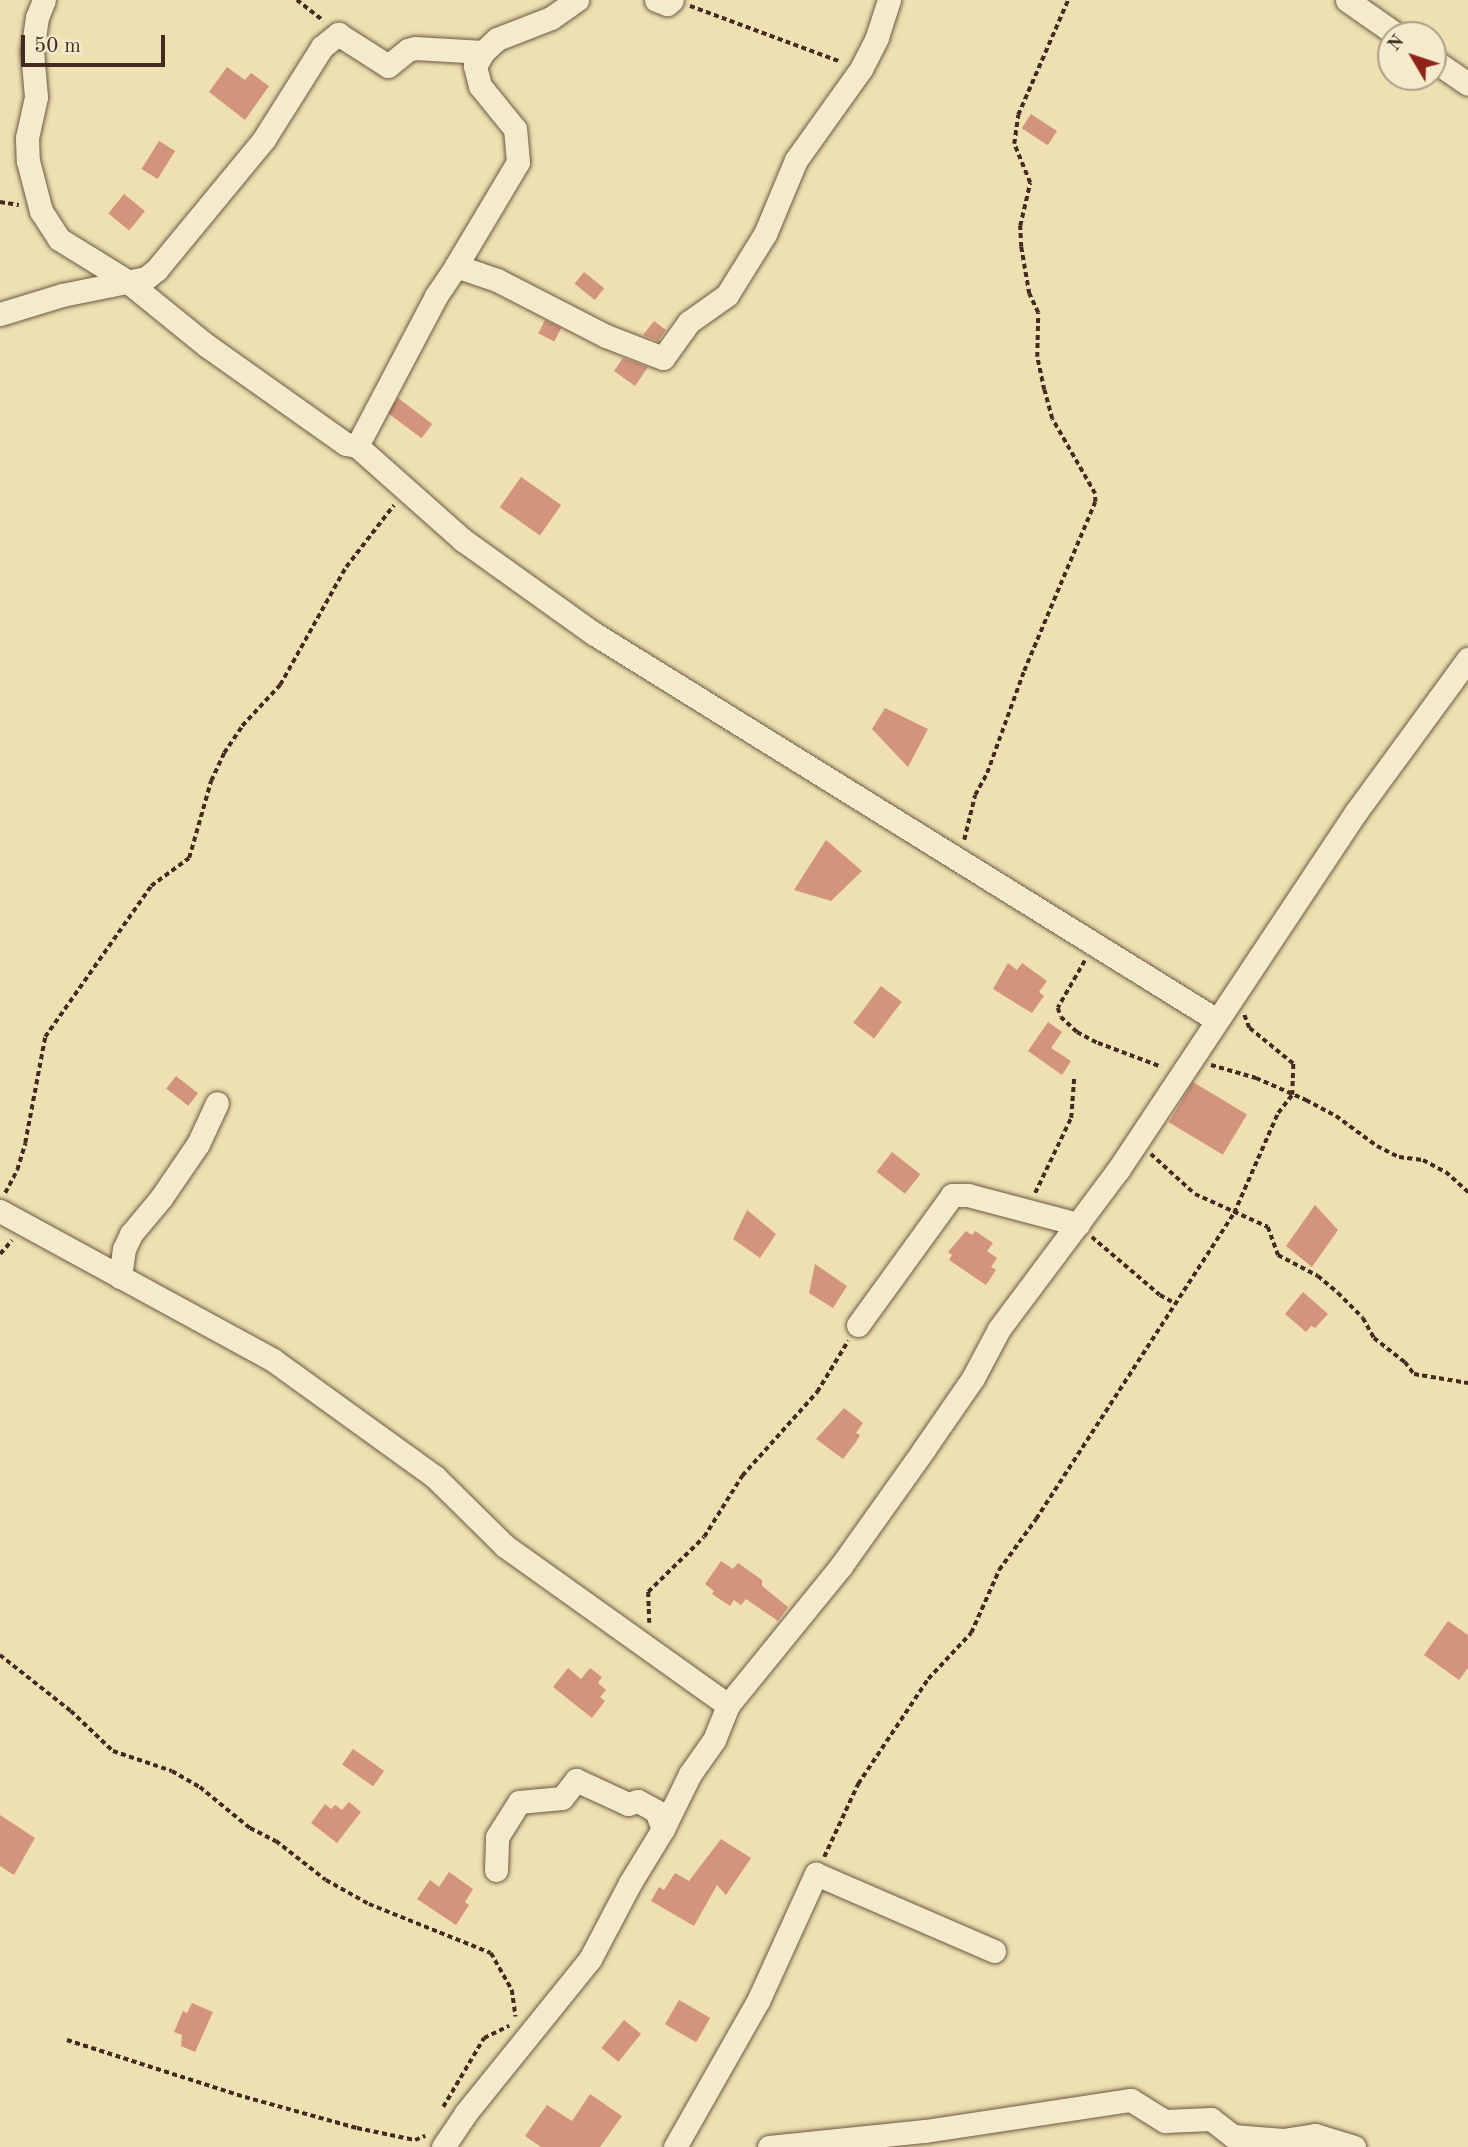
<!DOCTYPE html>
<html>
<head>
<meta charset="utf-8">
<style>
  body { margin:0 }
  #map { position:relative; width:1468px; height:2147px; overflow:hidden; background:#eee0b0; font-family:"Old Standard TT",serif }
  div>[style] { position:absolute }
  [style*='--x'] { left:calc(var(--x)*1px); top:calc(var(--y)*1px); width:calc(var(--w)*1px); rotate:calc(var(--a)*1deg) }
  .building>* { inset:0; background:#d2947d; transform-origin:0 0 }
  .path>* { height:3.5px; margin-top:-1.75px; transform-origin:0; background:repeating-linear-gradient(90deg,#422b21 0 5px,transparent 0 8.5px) }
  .roads { filter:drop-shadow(0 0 2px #6d5845) drop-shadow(0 0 2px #6d5845) }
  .minor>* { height:23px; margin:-11.5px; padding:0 11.5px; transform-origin:11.5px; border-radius:11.5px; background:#f4ebcc }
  span { translate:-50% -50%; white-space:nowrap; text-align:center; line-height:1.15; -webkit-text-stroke:6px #f4ebcc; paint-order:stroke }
  .north { position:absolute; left:1377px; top:21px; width:70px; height:70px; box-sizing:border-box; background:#f4ebcc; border:2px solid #ad9e88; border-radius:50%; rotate:309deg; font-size:19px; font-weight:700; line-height:28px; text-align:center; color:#422b21 }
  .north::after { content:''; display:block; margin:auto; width:24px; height:32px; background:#8f2418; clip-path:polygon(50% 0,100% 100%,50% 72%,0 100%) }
  .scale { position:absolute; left:21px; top:35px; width:144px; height:32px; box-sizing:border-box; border:4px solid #422b21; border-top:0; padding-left:9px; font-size:21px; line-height:24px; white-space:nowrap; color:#422b21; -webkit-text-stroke:5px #f4ebcc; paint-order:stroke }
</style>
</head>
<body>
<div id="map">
  <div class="building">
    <div style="clip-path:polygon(227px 67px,245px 80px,251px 73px,269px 86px,245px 120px,209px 92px)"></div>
    <div style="left:1031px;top:114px;width:31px;height:17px;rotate:33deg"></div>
    <div style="left:159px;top:141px;width:19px;height:33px;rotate:32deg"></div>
    <div style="left:124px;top:194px;width:27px;height:25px;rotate:39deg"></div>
    <div style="left:584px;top:272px;width:26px;height:15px;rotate:39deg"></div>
    <div style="left:545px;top:320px;width:18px;height:15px;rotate:27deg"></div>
    <div style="clip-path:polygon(654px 321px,666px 330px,658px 341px,643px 335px)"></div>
    <div style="clip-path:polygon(623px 358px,648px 367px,635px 386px,614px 371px)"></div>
    <div style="left:398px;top:398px;width:43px;height:18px;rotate:37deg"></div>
    <div style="left:521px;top:477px;width:49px;height:37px;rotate:35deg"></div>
    <div style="clip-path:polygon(885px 708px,928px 729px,908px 767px,872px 729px)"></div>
    <div style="clip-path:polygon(826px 840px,862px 871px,831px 901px,794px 890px)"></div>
    <div style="clip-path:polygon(1008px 963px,1017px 970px,1022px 963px,1047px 981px,1039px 992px,1044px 996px,1032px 1013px,993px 989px)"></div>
    <div style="left:881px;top:986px;width:26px;height:46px;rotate:37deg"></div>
    <div style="clip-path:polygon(1048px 1022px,1062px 1032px,1051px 1048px,1071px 1061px,1062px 1075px,1028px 1051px)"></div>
    <div style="left:176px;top:1076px;width:28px;height:16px;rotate:38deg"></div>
    <div style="left:1193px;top:1082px;width:63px;height:47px;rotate:31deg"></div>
    <div style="left:892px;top:1152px;width:36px;height:25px;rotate:38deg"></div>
    <div style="clip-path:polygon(1315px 1205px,1338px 1230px,1312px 1267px,1286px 1246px)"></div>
    <div style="clip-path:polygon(747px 1210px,776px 1234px,760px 1258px,733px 1239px)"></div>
    <div style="clip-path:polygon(966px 1231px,972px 1235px,975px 1231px,993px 1243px,987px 1251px,997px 1258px,991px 1267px,996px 1270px,986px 1285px,949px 1260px,952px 1255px,948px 1252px)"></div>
    <div style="clip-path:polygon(815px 1264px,847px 1286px,833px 1308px,809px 1293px)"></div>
    <div style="clip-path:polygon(1303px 1292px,1328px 1314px,1315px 1328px,1311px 1326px,1306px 1332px,1285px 1314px)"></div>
    <div style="clip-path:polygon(844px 1408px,863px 1423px,856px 1433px,860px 1435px,856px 1442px,843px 1459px,816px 1439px)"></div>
    <div style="clip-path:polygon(721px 1561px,733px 1569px,738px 1563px,762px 1580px,762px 1586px,788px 1607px,778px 1621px,746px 1599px,741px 1605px,734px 1600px,730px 1606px,712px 1594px,714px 1591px,705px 1584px)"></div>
    <div style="clip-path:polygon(1448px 1621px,1468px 1635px,1468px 1668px,1459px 1680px,1424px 1655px)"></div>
    <div style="clip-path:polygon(568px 1668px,581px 1679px,590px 1668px,602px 1677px,598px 1683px,606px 1690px,600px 1697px,605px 1701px,592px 1718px,553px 1687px)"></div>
    <div style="left:353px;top:1749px;width:38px;height:19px;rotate:35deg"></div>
    <div style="clip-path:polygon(349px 1802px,361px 1812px,337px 1843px,311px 1823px,325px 1804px,331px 1809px,335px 1805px,342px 1810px)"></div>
    <div style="clip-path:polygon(0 1815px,35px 1838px,14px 1875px,0 1866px)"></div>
    <div style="clip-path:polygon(721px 1839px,751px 1858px,726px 1895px,717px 1885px,694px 1926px,651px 1901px,659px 1887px,664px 1890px,675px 1873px,689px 1881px)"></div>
    <div style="clip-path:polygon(449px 1872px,473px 1889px,465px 1902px,469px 1905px,456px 1925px,417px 1899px,430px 1880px,439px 1887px)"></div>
    <div style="left:679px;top:2000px;width:36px;height:28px;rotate:30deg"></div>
    <div style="clip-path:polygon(192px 2003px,213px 2012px,195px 2052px,181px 2046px,182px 2035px,174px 2032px,183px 2011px,187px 2013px)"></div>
    <div style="left:624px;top:2020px;width:22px;height:36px;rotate:39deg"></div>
    <div style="clip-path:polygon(590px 2094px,622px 2116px,600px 2147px,541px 2147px,525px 2136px,547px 2105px,572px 2121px)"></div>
  </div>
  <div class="path">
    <div style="--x:297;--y:0;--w:34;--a:38"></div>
    <div style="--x:690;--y:6;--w:161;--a:20.3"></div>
    <div style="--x:0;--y:202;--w:19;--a:9"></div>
    <div style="--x:964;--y:840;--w:46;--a:-76.3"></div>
    <div style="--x:975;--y:795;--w:25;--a:-61"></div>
    <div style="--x:987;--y:773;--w:109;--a:-70.1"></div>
    <div style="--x:1024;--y:671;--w:183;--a:-67.2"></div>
    <div style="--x:1095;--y:502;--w:8;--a:-90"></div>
    <div style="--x:1095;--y:494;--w:86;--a:-119.8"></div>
    <div style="--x:1052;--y:419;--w:30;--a:-105"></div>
    <div style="--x:1044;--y:390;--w:34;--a:-102"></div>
    <div style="--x:1037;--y:357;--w:44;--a:-88.7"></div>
    <div style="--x:1038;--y:313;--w:21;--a:-115"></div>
    <div style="--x:1029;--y:294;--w:48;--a:-99.7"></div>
    <div style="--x:1021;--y:247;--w:21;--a:-93"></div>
    <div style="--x:1020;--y:226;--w:44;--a:-76.9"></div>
    <div style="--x:1030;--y:183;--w:42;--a:-112.3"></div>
    <div style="--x:1014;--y:144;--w:29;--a:-82"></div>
    <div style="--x:1018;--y:115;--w:125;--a:-66.5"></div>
    <div style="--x:1085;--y:961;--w:54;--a:119.9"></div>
    <div style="--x:1058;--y:1008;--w:9;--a:72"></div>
    <div style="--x:1061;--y:1017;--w:22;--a:43"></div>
    <div style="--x:1077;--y:1032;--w:24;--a:28"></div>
    <div style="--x:1098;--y:1043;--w:68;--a:20.6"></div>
    <div style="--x:1211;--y:1065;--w:47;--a:16.1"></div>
    <div style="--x:1256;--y:1078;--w:55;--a:23.7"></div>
    <div style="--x:1306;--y:1100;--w:34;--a:28"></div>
    <div style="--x:1336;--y:1116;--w:51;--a:36.2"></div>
    <div style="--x:1377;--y:1146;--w:25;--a:27"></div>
    <div style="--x:1399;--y:1157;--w:24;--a:7"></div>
    <div style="--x:1423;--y:1160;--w:26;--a:28"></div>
    <div style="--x:1446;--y:1172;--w:30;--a:42"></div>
    <div style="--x:1151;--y:1154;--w:59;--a:42.3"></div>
    <div style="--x:1195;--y:1194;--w:80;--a:24.3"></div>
    <div style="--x:1268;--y:1227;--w:30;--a:70"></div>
    <div style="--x:1278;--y:1255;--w:45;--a:27.7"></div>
    <div style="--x:1318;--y:1276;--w:26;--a:40"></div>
    <div style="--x:1338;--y:1293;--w:35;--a:45"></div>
    <div style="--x:1363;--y:1318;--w:23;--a:61"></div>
    <div style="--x:1374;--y:1338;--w:39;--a:38"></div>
    <div style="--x:1405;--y:1362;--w:15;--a:53"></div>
    <div style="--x:1414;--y:1374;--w:55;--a:9.5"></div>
    <div style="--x:5;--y:1193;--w:26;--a:-62"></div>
    <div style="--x:17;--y:1170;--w:28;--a:-73"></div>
    <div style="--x:25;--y:1143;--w:108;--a:-79.3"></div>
    <div style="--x:45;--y:1037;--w:184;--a:-54.9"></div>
    <div style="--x:151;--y:886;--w:47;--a:-36.4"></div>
    <div style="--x:189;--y:858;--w:80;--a:-74.1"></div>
    <div style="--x:211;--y:781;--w:31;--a:-65"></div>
    <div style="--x:224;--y:753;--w:32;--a:-56"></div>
    <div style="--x:242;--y:726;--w:56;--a:-47.2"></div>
    <div style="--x:280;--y:685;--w:135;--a:-60.8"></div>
    <div style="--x:346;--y:567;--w:78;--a:-52.3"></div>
    <div style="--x:1035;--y:1193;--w:83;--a:-64.4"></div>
    <div style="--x:1071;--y:1118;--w:41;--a:-85.8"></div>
    <div style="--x:1092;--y:1237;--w:89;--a:40.5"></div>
    <div style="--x:1160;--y:1295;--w:18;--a:29"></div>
    <div style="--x:0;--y:1254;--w:18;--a:-49"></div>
    <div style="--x:649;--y:1623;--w:31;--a:-92"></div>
    <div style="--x:648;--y:1592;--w:78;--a:-44.5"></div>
    <div style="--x:704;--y:1537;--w:72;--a:-58.1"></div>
    <div style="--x:742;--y:1476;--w:113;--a:-48.2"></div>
    <div style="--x:817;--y:1392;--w:60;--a:-58.7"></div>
    <div style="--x:0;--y:1655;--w:90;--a:38.3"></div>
    <div style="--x:71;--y:1711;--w:58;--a:43.6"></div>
    <div style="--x:113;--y:1751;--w:62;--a:18.7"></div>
    <div style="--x:172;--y:1771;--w:32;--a:30"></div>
    <div style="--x:200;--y:1787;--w:65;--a:39.4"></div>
    <div style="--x:250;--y:1828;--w:29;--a:27"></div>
    <div style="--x:276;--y:1841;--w:63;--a:38"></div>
    <div style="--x:326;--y:1880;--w:49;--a:29.2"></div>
    <div style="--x:369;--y:1904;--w:131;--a:21.9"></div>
    <div style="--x:491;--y:1953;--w:43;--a:60.4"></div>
    <div style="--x:512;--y:1990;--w:27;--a:82"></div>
    <div style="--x:824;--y:1857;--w:81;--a:-65"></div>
    <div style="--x:858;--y:1784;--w:126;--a:-56.3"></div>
    <div style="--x:928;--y:1679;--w:63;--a:-46.9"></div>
    <div style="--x:971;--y:1633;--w:69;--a:-66"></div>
    <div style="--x:999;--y:1570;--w:63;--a:-54"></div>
    <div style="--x:1036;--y:1519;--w:364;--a:-57.1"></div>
    <div style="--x:1234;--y:1213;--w:109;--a:-66.3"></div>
    <div style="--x:1278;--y:1113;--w:23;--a:-52"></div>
    <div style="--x:1292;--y:1095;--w:31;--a:-88"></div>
    <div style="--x:1293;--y:1064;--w:57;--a:-140.7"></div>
    <div style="--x:1249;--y:1028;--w:14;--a:-111"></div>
    <div style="--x:67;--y:2040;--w:187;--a:17.8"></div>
    <div style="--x:245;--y:2097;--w:116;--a:15.5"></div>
    <div style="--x:357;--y:2128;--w:59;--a:11.7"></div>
    <div style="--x:415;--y:2140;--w:11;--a:-22"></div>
    <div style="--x:443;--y:2107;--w:80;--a:-59.3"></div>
    <div style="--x:484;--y:2038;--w:28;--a:-26"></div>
  </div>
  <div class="roads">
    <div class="minor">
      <div style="--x:44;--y:0;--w:18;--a:112"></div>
      <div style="--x:37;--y:17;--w:34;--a:98"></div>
      <div style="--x:32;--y:51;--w:46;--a:85"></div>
      <div style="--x:36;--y:97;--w:42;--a:102.4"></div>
      <div style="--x:27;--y:138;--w:23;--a:88"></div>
      <div style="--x:28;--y:161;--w:52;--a:75.4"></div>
      <div style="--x:41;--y:211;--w:33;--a:57"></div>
      <div style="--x:59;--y:239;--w:80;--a:31.7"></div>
      <div style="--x:127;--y:281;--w:102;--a:39"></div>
      <div style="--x:206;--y:345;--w:171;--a:35.3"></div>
      <div style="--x:346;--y:444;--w:11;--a:10"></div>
      <div style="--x:357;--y:446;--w:142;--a:41.6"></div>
      <div style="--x:463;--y:540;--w:160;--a:35.6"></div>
      <div style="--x:593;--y:633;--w:732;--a:31.82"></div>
      <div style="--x:656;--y:0;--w:12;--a:20"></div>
      <div style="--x:667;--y:4;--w:6;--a:-39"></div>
      <div style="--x:1347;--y:0;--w:61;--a:35"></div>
      <div style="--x:1433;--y:60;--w:42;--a:34.4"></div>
      <div style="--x:456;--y:266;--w:121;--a:-59.2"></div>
      <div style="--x:518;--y:162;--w:33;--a:-95"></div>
      <div style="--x:515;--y:129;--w:55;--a:-129.1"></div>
      <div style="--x:480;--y:86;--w:21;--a:-104"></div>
      <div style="--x:475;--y:66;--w:16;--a:-60"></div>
      <div style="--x:483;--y:52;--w:19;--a:-43"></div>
      <div style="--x:497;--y:39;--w:58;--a:-21.3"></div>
      <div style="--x:551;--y:18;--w:32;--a:-35"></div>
      <div style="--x:0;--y:314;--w:65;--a:-17"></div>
      <div style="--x:62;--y:295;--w:86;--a:-11.4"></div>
      <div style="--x:146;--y:278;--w:14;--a:-39"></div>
      <div style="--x:157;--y:269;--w:168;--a:-50.5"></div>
      <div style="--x:264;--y:139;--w:109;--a:-57.8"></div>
      <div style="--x:322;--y:47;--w:21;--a:-39"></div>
      <div style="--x:338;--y:34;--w:59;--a:32.6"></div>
      <div style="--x:388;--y:66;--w:26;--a:-39"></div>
      <div style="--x:408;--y:50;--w:7;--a:-16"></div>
      <div style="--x:415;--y:48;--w:68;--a:3.4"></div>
      <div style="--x:357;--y:446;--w:170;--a:-62.2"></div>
      <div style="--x:436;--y:296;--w:36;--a:-56"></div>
      <div style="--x:456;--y:266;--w:43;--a:18.9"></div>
      <div style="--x:497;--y:280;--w:123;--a:27.2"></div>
      <div style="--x:606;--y:336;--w:61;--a:21.1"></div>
      <div style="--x:663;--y:358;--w:44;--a:-54.2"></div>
      <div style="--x:689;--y:322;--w:47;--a:-35.4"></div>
      <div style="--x:727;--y:295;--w:72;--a:-58.1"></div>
      <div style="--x:765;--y:234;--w:80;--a:-67.3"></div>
      <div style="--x:796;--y:160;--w:112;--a:-54.5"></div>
      <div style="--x:861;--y:69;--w:36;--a:-63"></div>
      <div style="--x:877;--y:37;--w:39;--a:-72"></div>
      <div style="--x:0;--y:1211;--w:311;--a:28.6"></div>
      <div style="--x:273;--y:1360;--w:200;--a:35.8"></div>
      <div style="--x:435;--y:1477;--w:98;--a:44.6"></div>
      <div style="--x:505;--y:1546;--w:274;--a:35.5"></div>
      <div style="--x:120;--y:1277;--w:28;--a:-82"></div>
      <div style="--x:124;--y:1249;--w:17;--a:-65"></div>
      <div style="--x:131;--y:1234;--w:47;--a:-50.2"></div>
      <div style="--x:161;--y:1198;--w:65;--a:-55.6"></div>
      <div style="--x:198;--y:1144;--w:45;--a:-65.1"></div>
      <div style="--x:858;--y:1325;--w:160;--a:-54.1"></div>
      <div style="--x:952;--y:1195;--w:16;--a:0"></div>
      <div style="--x:968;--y:1195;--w:114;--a:14.8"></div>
      <div style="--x:496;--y:1870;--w:33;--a:-88"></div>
      <div style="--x:497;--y:1837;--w:41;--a:-57.8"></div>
      <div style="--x:519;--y:1802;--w:43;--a:-5.3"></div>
      <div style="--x:562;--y:1798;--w:23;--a:-52"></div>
      <div style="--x:576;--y:1780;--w:57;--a:24.8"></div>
      <div style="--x:628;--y:1804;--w:10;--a:-17"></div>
      <div style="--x:638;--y:1801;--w:21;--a:29"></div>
      <div style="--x:656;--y:1811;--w:19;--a:69"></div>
      <div style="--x:443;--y:2147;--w:40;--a:-56"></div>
      <div style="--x:465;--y:2114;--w:199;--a:-51.1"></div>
      <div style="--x:590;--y:1959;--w:86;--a:-62.2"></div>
      <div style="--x:630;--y:1883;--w:63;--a:-58.6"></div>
      <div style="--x:663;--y:1829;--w:61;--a:-63.9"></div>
      <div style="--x:690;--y:1774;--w:42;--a:-54.8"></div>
      <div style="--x:714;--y:1740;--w:38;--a:-68"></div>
      <div style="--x:728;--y:1705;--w:179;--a:-50.9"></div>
      <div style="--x:841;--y:1566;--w:143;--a:-54.6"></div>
      <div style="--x:924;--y:1449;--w:86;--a:-55.4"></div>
      <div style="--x:973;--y:1378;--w:55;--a:-62"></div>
      <div style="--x:999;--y:1329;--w:199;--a:-53.2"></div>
      <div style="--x:1118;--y:1170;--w:430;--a:-56.4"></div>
      <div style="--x:1356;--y:812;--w:190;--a:-53.8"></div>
      <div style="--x:675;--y:2147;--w:168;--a:-60.4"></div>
      <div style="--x:758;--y:2001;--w:140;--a:-65.5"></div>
      <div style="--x:816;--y:1874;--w:194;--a:23.4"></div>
      <div style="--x:769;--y:2147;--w:157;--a:-5.9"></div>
      <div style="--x:925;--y:2131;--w:208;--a:-8.6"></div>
      <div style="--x:1131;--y:2100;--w:40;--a:32"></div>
      <div style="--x:1165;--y:2121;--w:46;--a:-2.5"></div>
      <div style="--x:1211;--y:2119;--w:28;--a:38"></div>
      <div style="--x:1233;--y:2136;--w:50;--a:4.6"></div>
      <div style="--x:1283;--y:2140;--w:32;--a:-9"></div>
      <div style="--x:1315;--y:2135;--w:41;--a:17.1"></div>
    </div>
  </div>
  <div class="north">N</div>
  <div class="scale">50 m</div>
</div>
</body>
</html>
